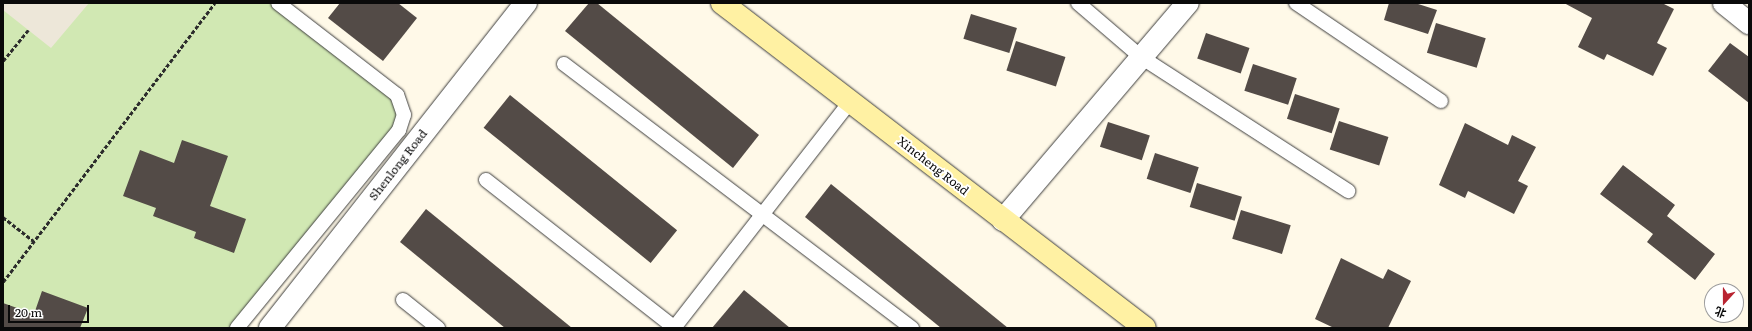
<!DOCTYPE html>
<html>
<head>
<meta charset="utf-8">
<style>
  body { margin:0 }
  #map { position:relative; width:1752px; height:331px; overflow:hidden; background:#fff9e8; font-family:Literata,"Noto Sans SC",serif }
  div>[style] { position:absolute }
  [style*='--x'] { left:calc(var(--x)*1px); top:calc(var(--y)*1px); width:calc(var(--w)*1px); rotate:calc(var(--a)*1deg) }
  .green>* { inset:0; background:#d1e8b3 }
  .plaza>* { inset:0; background:#ede7d9 }
  .building>* { inset:0; background:#534b47; transform-origin:0 0 }
  .path>* { height:2.5px; margin-top:-1.25px; transform-origin:0; background:repeating-linear-gradient(90deg,#2c2c2c 0 4px,transparent 0 6px) }
  .roads { filter:drop-shadow(0 0 1px #3d3d3d) drop-shadow(0 0 1px #3d3d3d) }
  .lane>* { height:14px; margin:-7px; padding:0 7px; transform-origin:7px; border-radius:7px; background:#fff }
  .street>* { height:22px; margin:-11px; padding:0 11px; transform-origin:11px; border-radius:11px; background:#fff }
  .secondary>* { height:22px; margin:-11px; padding:0 11px; transform-origin:11px; border-radius:11px; background:#fff1a3 }
  span { translate:-50% -50%; white-space:nowrap; text-align:center; line-height:1.15; -webkit-text-stroke:4px #fff; paint-order:stroke }
  .street-label { font-size:12px; color:#0a0a0a }
  .frame { position:absolute; inset:0; border:4px solid #0a0a0a; pointer-events:none }
  .north { position:absolute; left:1704px; top:283px; width:40px; height:40px; box-sizing:border-box; background:#fff; border:1px solid #9d9d9d; border-radius:50%; rotate:201deg; font-size:11px; font-weight:700; line-height:16px; text-align:center; color:#0a0a0a }
  .north::after { content:''; display:block; margin:auto; width:14px; height:18px; background:#b92431; clip-path:polygon(50% 0,100% 100%,50% 72%,0 100%) }
  .scale { position:absolute; left:8px; top:305px; width:81px; height:18px; box-sizing:border-box; border:2px solid #0a0a0a; border-top:0; padding-left:5px; font-size:12px; line-height:14px; white-space:nowrap; color:#0a0a0a; -webkit-text-stroke:3px #fff; paint-order:stroke }
</style>
</head>
<body>
<div id="map">
  <div class="green">
    <div style="clip-path:polygon(3px 3px,278px 3px,397px 95px,404px 115px,237px 328px,3px 328px)"></div>
  </div>
  <div class="plaza">
    <div style="clip-path:polygon(3px 3px,89px 3px,51px 48px,3px 10px)"></div>
  </div>
  <div class="building">
    <div style="clip-path:polygon(340px 3px,398px 3px,417px 18px,383px 61px,328px 18px)"></div>
    <div style="clip-path:polygon(589px 3px,597px 3px,759px 135px,733px 168px,565px 31px)"></div>
    <div style="clip-path:polygon(1389px 3px,1415px 3px,1437px 10px,1428px 34px,1384px 20px)"></div>
    <div style="clip-path:polygon(1564px 3px,1662px 3px,1674px 9px,1657px 43px,1667px 48px,1653px 76px,1607px 54px,1604px 60px,1578px 47px,1592px 18px)"></div>
    <div style="left:971px;top:14px;width:48px;height:26px;rotate:17deg"></div>
    <div style="left:1436px;top:23px;width:52px;height:31px;rotate:17deg"></div>
    <div style="left:1206px;top:33px;width:46px;height:27px;rotate:19deg"></div>
    <div style="left:1016px;top:41px;width:52px;height:31px;rotate:18deg"></div>
    <div style="clip-path:polygon(1730px 43px,1749px 57px,1749px 103px,1708px 71px)"></div>
    <div style="left:1253px;top:64px;width:46px;height:28px;rotate:18deg"></div>
    <div style="left:1295px;top:94px;width:47px;height:26px;rotate:18deg"></div>
    <div style="left:510px;top:95px;width:215px;height:42px;rotate:39deg"></div>
    <div style="left:1339px;top:121px;width:52px;height:30px;rotate:18deg"></div>
    <div style="left:1108px;top:122px;width:44px;height:26px;rotate:18deg"></div>
    <div style="clip-path:polygon(1465px 123px,1508px 145px,1512px 135px,1536px 147px,1518px 181px,1528px 186px,1514px 214px,1468px 191px,1465px 198px,1439px 185px)"></div>
    <div style="clip-path:polygon(182px 140px,228px 156px,210px 206px,246px 219px,234px 253px,194px 238px,196px 232px,153px 216px,156px 208px,123px 196px,140px 150px,174px 163px)"></div>
    <div style="left:1155px;top:153px;width:46px;height:27px;rotate:18deg"></div>
    <div style="clip-path:polygon(1623px 165px,1675px 205px,1667px 216px,1715px 254px,1695px 280px,1647px 242px,1653px 234px,1600px 194px)"></div>
    <div style="left:1197px;top:183px;width:47px;height:25px;rotate:17deg"></div>
    <div style="clip-path:polygon(831px 184px,1008px 328px,941px 328px,805px 217px)"></div>
    <div style="clip-path:polygon(426px 209px,572px 328px,505px 328px,400px 242px)"></div>
    <div style="left:1241px;top:210px;width:52px;height:30px;rotate:17deg"></div>
    <div style="clip-path:polygon(1341px 258px,1383px 279px,1388px 269px,1411px 281px,1388px 328px,1334px 328px,1315px 319px)"></div>
    <div style="clip-path:polygon(744px 290px,790px 328px,712px 328px)"></div>
    <div style="clip-path:polygon(42px 291px,88px 308px,80px 328px,3px 328px,3px 303px,34px 314px)"></div>
  </div>
  <div class="path">
    <div style="--x:3;--y:61;--w:40;--a:-51"></div>
    <div style="--x:3;--y:217;--w:39;--a:38"></div>
    <div style="--x:3;--y:282;--w:350;--a:-52.8"></div>
  </div>
  <div class="roads">
    <div class="lane">
      <div style="--x:1078;--y:3;--w:83;--a:40.6"></div>
      <div style="--x:1141;--y:57;--w:247;--a:32.9"></div>
      <div style="--x:1296;--y:3;--w:175;--a:34.1"></div>
      <div style="--x:564;--y:64;--w:437;--a:37.2"></div>
      <div style="--x:486;--y:180;--w:240;--a:38.1"></div>
      <div style="--x:403;--y:300;--w:45;--a:38.7"></div>
      <div style="--x:237;--y:328;--w:256;--a:-50.7"></div>
      <div style="--x:399;--y:130;--w:16;--a:-72"></div>
      <div style="--x:404;--y:115;--w:21;--a:-109"></div>
      <div style="--x:397;--y:95;--w:150;--a:-142.3"></div>
      <div style="--x:674;--y:328;--w:286;--a:-52.1"></div>
    </div>
    <div class="street">
      <div style="--x:1724;--y:3;--w:32;--a:39"></div>
      <div style="--x:1003;--y:220;--w:285;--a:-49.6"></div>
      <div style="--x:270;--y:328;--w:414;--a:-51.8"></div>
    </div>
    <div class="secondary">
      <div style="--x:722;--y:3;--w:533;--a:37.54"></div>
    </div>
  </div>
  <div class="street-label">
    <span style="left:398px;top:165px;rotate:-52deg">Shenlong Road</span>
    <span style="left:933px;top:166px;rotate:38deg">Xincheng Road</span>
  </div>
  <div class="frame"></div>
  <div class="north">北</div>
  <div class="scale">20 m</div>
</div>
</body>
</html>
